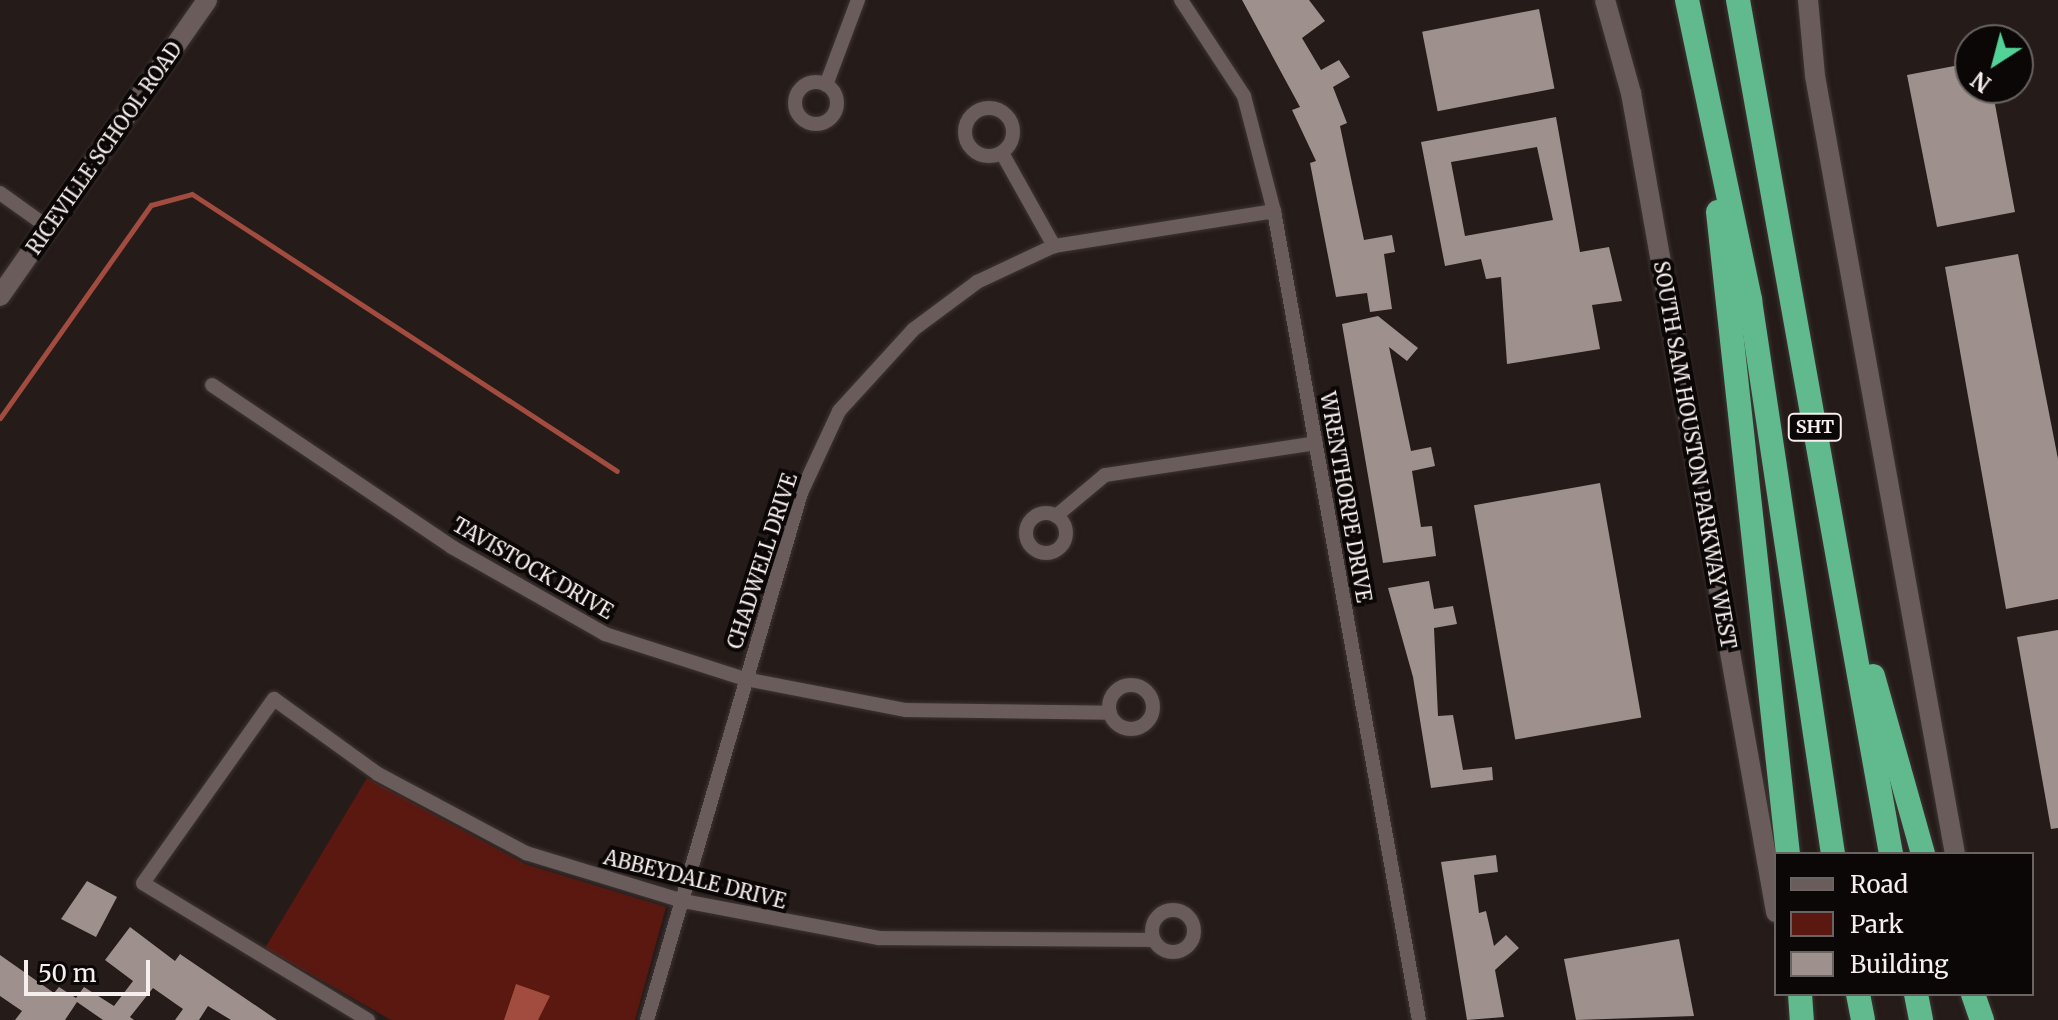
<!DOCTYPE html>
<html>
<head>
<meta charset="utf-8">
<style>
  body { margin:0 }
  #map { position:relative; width:2058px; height:1020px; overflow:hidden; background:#251b19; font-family:Merriweather,serif }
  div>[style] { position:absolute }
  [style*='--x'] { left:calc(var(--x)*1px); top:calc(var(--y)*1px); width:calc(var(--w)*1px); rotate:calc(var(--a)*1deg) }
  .green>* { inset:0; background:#5a1810 }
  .water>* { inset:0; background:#a24b3f }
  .stream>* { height:5px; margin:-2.5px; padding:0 2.5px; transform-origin:2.5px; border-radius:2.5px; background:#a24b3f }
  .building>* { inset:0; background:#9e908d; transform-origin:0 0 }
  .roads { filter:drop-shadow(0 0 2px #3d3533) drop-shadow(0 0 2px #3d3533) }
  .street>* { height:14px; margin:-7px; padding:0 7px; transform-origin:7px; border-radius:7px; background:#695c5a }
  .street>.ring { margin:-7px; padding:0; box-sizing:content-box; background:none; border:14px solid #695c5a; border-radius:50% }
  .secondary>* { height:20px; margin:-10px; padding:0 10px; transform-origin:10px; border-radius:10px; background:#695c5a }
  .highway>* { height:24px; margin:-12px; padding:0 12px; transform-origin:12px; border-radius:12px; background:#60ba8d }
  span { translate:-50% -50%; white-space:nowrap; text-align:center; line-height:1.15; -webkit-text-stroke:8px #0b0706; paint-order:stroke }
  .shield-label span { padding:2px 6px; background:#0b0706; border:2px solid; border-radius:6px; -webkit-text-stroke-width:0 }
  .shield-label { font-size:18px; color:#f7efed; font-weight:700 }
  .street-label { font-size:20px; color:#f7efed }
  .legend { position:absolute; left:1774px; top:852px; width:260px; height:144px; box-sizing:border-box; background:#0b0706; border:2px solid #696462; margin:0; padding:10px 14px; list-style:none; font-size:24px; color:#f7efed }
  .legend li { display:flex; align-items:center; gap:16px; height:40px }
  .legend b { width:40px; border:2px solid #696462 }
  .north { position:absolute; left:1954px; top:24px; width:80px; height:80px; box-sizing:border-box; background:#0b0706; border:2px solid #696462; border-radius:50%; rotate:216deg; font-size:22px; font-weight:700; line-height:32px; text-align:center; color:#f7efed }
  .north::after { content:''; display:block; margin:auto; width:28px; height:36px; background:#51d397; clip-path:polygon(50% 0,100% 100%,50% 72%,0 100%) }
  .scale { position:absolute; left:24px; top:960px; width:126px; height:36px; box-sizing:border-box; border:4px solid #f7efed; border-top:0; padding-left:10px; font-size:24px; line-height:28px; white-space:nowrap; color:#f7efed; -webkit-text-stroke:6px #0b0706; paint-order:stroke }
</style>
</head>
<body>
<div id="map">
  <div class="green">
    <div style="clip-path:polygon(367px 778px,525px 864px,666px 907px,635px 1020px,391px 1020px,265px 948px)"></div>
  </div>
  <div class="water">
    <div style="clip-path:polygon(516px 984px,550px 996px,538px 1020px,504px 1020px)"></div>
  </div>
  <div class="stream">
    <div style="--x:0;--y:418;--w:261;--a:-54.7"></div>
    <div style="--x:151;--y:205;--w:42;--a:-15"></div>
    <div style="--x:192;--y:194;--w:507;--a:33.09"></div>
  </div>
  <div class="building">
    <div style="clip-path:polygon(1242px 0,1309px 0,1325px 21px,1302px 38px,1321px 70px,1339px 60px,1350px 77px,1333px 87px,1347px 123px,1340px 126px,1364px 240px,1392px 235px,1395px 252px,1384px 254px,1392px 309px,1370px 312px,1367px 293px,1336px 297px,1310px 163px,1316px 161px,1292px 110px,1300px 107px)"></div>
    <div style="left:1539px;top:9px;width:81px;height:119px;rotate:79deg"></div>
    <div style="clip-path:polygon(1970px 63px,1970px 88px,1992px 88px,2015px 212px,1937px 227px,1907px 75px)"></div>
    <div style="clip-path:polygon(evenodd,1556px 117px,1580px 252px,1609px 247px,1622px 301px,1592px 305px,1600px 349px,1507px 364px,1501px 277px,1486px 279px,1481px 259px,1445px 266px,1421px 142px,1556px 117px,1537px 147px,1553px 220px,1465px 236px,1451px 162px,1537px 147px)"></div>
    <div style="clip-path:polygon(2018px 254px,2058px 459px,2058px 599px,2006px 609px,1945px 267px)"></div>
    <div style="clip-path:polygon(1378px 316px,1418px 348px,1407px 361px,1389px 347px,1411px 451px,1431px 447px,1435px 466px,1412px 471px,1421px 527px,1432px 526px,1436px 556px,1383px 563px,1342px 324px)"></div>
    <div style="left:1600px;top:483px;width:238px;height:128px;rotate:80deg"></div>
    <div style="clip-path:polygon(1429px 581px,1434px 609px,1453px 606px,1457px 624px,1434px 628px,1438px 716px,1453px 715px,1463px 770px,1492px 767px,1493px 780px,1431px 788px,1413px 677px,1388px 588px)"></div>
    <div style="clip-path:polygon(2058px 630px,2058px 828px,2051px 829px,2017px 637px)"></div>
    <div style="clip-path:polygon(1496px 855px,1498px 872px,1474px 875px,1479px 913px,1486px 911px,1494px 946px,1506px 935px,1519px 948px,1495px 970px,1504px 1017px,1467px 1020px,1441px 862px)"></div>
    <div style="clip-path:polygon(87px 881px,117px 897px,96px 937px,61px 919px)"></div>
    <div style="clip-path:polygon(130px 927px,175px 961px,180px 954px,277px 1020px,231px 1020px,208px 1006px,199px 1020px,175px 1020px,183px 1009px,153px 988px,130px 1017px,134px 1020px,103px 1020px,77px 1002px,65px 1020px,15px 1020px,22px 1011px,0 996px,0 955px,54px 993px,59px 987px,76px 998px,84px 987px,114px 1006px,133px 981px,105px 960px)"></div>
    <div style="clip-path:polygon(1679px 939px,1694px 1016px,1576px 1020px,1564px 959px)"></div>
  </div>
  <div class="roads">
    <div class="street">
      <div style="--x:1181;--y:0;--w:115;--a:56.7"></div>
      <div style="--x:1244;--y:96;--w:119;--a:75.4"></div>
      <div style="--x:1274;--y:211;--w:822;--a:79.84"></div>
      <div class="ring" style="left:795px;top:82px;width:28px;height:28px"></div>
      <div style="--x:826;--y:85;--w:91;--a:-69.4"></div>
      <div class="ring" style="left:965px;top:108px;width:34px;height:34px"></div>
      <div style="--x:1002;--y:153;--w:107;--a:60.8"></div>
      <div style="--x:0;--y:193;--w:60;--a:35.5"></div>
      <div style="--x:212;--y:385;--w:290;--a:34"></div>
      <div style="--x:452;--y:547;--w:176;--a:29.6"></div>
      <div style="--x:605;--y:634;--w:147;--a:17.8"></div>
      <div style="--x:745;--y:679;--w:164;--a:10.9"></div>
      <div style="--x:906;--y:710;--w:204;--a:0.8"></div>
      <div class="ring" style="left:1026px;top:513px;width:26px;height:26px"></div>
      <div style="--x:1056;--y:516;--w:64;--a:-39.9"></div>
      <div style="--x:1105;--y:475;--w:213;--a:-8.6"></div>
      <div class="ring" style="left:1109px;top:685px;width:30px;height:30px"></div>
      <div class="ring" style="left:1152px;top:910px;width:28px;height:28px"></div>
      <div style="--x:368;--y:1020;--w:263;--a:-148.7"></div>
      <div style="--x:143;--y:883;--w:226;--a:-54.6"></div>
      <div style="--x:274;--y:699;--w:128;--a:35.8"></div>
      <div style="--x:378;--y:774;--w:168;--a:28.1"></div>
      <div style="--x:526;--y:853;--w:164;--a:17"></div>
      <div style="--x:683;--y:901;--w:199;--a:10.7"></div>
      <div style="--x:879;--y:938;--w:274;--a:0.4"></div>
      <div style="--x:647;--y:1020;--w:549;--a:-73.71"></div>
      <div style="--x:801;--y:493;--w:90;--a:-65.1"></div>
      <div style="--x:839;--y:411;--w:111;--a:-47.6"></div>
      <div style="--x:914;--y:329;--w:79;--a:-36.7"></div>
      <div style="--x:977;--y:282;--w:85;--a:-25.1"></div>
      <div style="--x:1054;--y:246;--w:223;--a:-9"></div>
    </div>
    <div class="secondary">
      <div style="--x:1605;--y:0;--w:97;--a:74.4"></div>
      <div style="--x:1631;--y:93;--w:832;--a:79.96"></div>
      <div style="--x:1808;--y:0;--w:76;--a:84.7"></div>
      <div style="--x:1815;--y:76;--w:790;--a:79.8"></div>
      <div style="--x:0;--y:296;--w:361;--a:-55"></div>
    </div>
    <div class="highway">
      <div style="--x:1687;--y:0;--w:307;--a:78.1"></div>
      <div style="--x:1750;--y:300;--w:560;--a:81.48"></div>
      <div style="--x:1738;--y:0;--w:868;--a:79.84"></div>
      <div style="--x:1718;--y:212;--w:646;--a:83.78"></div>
      <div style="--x:1873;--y:676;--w:185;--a:74.3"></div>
      <div style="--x:1800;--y:994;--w:26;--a:86"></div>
      <div style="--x:1858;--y:994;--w:26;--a:79"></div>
      <div style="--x:1916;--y:994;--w:26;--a:79"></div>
      <div style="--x:1973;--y:994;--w:28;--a:71"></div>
    </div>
  </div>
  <div class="shield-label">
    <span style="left:1815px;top:427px">SHT</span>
  </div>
  <div class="street-label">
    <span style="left:104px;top:148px;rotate:-55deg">RICEVILLE SCHOOL ROAD</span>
    <span style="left:1695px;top:455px;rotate:80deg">SOUTH SAM HOUSTON PARKWAY WEST</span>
    <span style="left:1346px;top:497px;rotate:80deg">WRENTHORPE DRIVE</span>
    <span style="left:762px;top:561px;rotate:-72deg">CHADWELL DRIVE</span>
    <span style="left:533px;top:568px;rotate:30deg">TAVISTOCK DRIVE</span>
    <span style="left:695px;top:879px;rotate:14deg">ABBEYDALE DRIVE</span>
  </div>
  <ul class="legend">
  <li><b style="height:10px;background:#695c5a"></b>Road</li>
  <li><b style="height:22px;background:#5a1810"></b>Park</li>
  <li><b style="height:22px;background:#9e908d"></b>Building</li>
  </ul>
  <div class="north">N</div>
  <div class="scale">50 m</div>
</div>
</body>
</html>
